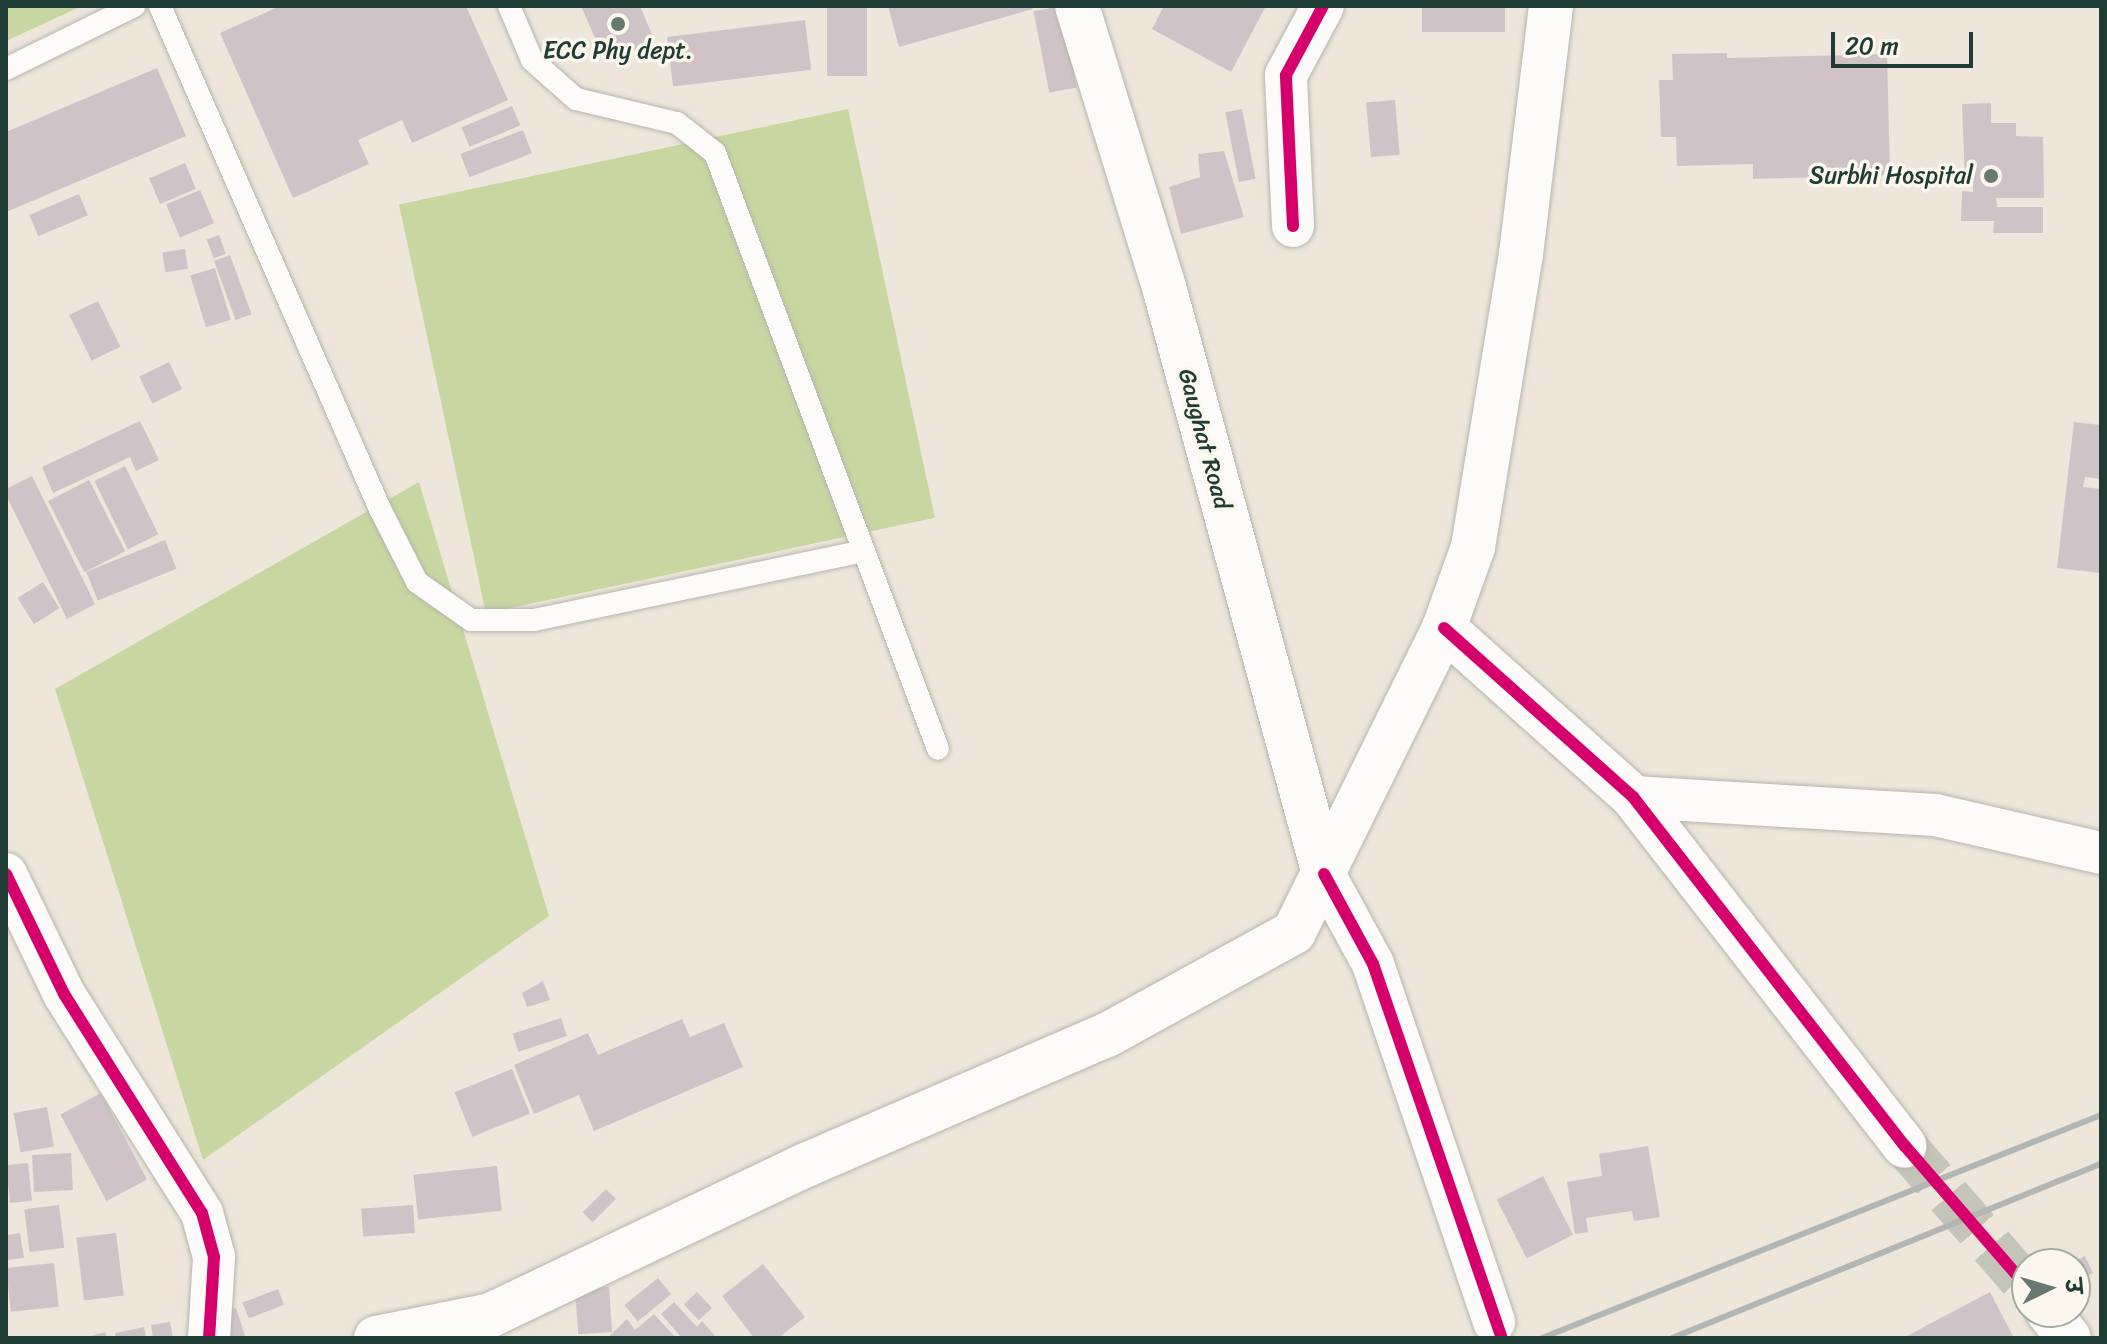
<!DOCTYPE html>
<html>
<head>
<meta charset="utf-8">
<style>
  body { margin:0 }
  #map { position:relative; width:2107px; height:1344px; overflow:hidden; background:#eee6da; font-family:Sriracha,"Playpen Sans Deva",sans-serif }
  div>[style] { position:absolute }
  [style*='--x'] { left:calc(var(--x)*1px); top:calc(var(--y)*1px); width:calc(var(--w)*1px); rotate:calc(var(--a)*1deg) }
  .green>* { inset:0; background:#c8d7a1; transform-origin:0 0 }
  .building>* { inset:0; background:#d0c3c7; transform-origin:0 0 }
  .secondary-tunnel>* { height:44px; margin-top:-22px; transform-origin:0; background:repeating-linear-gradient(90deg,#c5c4b9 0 44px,transparent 0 66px) }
  .roads { filter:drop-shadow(0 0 2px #b7b5ad) drop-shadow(0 0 2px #b7b5ad) }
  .lane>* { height:22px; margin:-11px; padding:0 11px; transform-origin:11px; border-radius:11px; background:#fcfbf9 }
  .street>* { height:42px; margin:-21px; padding:0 21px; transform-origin:21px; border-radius:21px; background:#fcfbf9 }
  .secondary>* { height:44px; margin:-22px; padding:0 22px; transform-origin:22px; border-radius:22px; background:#fcfbf9 }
  .rail>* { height:6px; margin:-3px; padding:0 3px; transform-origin:3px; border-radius:3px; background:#b3b6b3 }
  .cycleway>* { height:12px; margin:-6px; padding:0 6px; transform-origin:6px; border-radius:6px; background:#d6006c }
  .dots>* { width:22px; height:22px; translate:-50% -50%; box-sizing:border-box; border:4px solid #fbf7ec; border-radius:50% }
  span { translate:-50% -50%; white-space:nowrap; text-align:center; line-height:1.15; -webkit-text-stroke:7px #fbf7ec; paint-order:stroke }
  .poi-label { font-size:24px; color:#1f3d34 }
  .right { translate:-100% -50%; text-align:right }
  .street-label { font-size:24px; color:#1f3d34 }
  .frame { position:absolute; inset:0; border:8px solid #1f3d34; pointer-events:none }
  .north { position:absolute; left:2011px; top:1248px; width:80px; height:80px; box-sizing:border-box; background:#fbf7ec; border:2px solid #a3ada2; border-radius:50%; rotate:85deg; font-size:22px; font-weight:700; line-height:32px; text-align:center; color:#1f3d34 }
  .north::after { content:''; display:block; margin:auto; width:28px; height:36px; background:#67786e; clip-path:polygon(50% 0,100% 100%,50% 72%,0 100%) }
  .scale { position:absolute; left:1831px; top:32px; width:142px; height:36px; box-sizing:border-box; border:4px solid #1f3d34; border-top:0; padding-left:10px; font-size:24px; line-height:28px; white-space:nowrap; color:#1f3d34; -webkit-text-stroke:6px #fbf7ec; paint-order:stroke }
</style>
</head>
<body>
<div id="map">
  <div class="green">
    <div style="clip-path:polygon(6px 6px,82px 6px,6px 41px)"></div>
    <div style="left:848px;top:109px;width:418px;height:459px;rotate:78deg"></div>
    <div style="clip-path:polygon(419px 482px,549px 916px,203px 1160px,55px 689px)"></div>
  </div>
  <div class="building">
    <div style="clip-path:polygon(280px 6px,466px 6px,508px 100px,412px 143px,402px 120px,358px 140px,369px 164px,293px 198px,220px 33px)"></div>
    <div style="clip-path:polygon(581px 6px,640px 6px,655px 42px,606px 63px)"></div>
    <div style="left:827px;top:6px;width:40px;height:70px"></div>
    <div style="clip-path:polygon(888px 6px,1032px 6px,1033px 9px,899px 47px)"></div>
    <div style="left:1061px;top:6px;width:83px;height:28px;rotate:79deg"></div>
    <div style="clip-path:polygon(1164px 6px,1266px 6px,1231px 72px,1152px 29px)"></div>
    <div style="left:1422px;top:6px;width:83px;height:26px"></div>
    <div style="left:805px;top:20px;width:50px;height:139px;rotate:83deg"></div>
    <div style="clip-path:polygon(1727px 53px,1727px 58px,1887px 54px,1890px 175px,1753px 179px,1753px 164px,1677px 166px,1676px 137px,1661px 137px,1659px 80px,1673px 80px,1672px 54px)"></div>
    <div style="clip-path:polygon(157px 68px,186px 136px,6px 212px,6px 132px)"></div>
    <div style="left:1395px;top:100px;width:55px;height:29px;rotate:85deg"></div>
    <div style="clip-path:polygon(1991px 103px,1991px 123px,2016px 123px,2016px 136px,2043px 137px,2044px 198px,1996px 198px,1997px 207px,2043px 207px,2043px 233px,1993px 233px,1994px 221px,1961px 221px,1962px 191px,1973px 192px,1973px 181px,1965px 181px,1962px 104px)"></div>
    <div style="left:512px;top:106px;width:21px;height:55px;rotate:67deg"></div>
    <div style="left:1242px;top:109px;width:71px;height:17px;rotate:79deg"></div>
    <div style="left:523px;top:130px;width:25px;height:67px;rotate:69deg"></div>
    <div style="clip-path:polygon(1224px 151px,1244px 217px,1181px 234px,1169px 187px,1200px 177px,1198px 154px)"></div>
    <div style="left:185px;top:163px;width:28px;height:39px;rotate:67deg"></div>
    <div style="left:200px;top:190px;width:36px;height:37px;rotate:67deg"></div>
    <div style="left:79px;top:194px;width:23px;height:54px;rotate:67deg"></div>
    <div style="left:219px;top:235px;width:20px;height:13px;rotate:70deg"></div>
    <div style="left:185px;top:249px;width:20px;height:23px;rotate:81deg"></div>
    <div style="left:230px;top:255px;width:63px;height:17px;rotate:70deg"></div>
    <div style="left:215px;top:268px;width:54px;height:26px;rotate:73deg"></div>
    <div style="left:98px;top:301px;width:51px;height:32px;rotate:64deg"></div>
    <div style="left:169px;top:362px;width:30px;height:33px;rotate:64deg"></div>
    <div style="clip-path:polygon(140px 421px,159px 460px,136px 471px,130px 457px,53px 493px,42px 467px)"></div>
    <div style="clip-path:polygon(2074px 422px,2101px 425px,2101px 479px,2085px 477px,2083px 487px,2101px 489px,2101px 573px,2057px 568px)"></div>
    <div style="left:125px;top:466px;width:76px;height:34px;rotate:64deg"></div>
    <div style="clip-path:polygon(32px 476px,95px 604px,67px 619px,6px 495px,6px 489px)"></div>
    <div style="left:89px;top:480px;width:80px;height:46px;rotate:63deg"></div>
    <div style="left:165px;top:540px;width:31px;height:85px;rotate:68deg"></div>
    <div style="left:43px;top:582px;width:31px;height:30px;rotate:58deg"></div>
    <div style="clip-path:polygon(543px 981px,550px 1000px,527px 1007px,522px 993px)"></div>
    <div style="left:561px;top:1018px;width:19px;height:51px;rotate:72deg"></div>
    <div style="clip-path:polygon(682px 1019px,690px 1037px,724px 1023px,743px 1067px,594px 1131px,579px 1095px,534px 1114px,514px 1065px,588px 1033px,598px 1055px)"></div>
    <div style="left:512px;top:1069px;width:48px;height:62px;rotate:68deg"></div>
    <div style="left:101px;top:1093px;width:98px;height:46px;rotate:62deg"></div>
    <div style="left:47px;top:1107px;width:40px;height:34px;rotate:80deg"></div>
    <div style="clip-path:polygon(1648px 1146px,1660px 1217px,1634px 1221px,1632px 1211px,1586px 1218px,1588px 1232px,1575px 1234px,1567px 1182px,1602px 1176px,1599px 1154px)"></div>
    <div style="left:71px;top:1153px;width:37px;height:39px;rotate:87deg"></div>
    <div style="left:28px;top:1163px;width:38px;height:22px;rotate:84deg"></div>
    <div style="left:497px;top:1166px;width:45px;height:84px;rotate:84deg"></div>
    <div style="left:1543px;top:1176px;width:66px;height:52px;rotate:63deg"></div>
    <div style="left:606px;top:1189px;width:14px;height:33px;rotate:45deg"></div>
    <div style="left:59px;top:1205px;width:43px;height:35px;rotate:83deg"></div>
    <div style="left:413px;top:1205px;width:28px;height:52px;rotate:86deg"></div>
    <div style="clip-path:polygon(20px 1233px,24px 1258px,6px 1260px,6px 1235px)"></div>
    <div style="left:116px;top:1233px;width:63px;height:40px;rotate:83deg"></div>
    <div style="clip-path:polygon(2085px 1256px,2093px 1273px,2075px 1281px,2075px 1264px,2069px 1264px)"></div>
    <div style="left:54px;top:1263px;width:44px;height:48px;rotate:84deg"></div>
    <div style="clip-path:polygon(763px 1264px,805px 1317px,778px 1338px,754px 1338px,722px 1296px)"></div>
    <div style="left:658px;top:1278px;width:21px;height:43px;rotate:51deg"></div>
    <div style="left:609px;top:1287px;width:45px;height:34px;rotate:86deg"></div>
    <div style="left:278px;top:1289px;width:17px;height:38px;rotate:69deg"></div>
    <div style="left:697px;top:1292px;width:22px;height:18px;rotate:47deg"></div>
    <div style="clip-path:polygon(1990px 1292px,2014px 1338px,1903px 1338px)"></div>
    <div style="clip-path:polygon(674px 1302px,697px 1327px,702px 1321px,717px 1338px,682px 1338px,661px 1314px)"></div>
    <div style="clip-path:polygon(236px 1308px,245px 1336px,223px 1338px,216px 1314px)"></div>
    <div style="clip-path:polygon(654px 1314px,676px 1338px,607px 1338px,627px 1319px,635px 1330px)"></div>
    <div style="clip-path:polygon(170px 1322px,173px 1338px,153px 1338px,151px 1325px)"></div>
    <div style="clip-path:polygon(144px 1327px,146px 1338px,116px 1338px,115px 1333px)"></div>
    <div style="clip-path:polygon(105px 1332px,107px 1338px,87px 1338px,87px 1337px)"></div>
  </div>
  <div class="secondary-tunnel">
    <div style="--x:1905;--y:1146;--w:186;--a:49.1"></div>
  </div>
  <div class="roads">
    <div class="lane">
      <div style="--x:160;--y:6;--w:549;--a:66.38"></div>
      <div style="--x:380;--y:509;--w:82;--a:63.1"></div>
      <div style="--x:417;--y:582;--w:66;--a:35.1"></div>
      <div style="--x:471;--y:620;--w:63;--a:0"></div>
      <div style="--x:534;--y:620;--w:337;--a:-11.8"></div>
      <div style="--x:509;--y:6;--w:59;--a:66.9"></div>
      <div style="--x:532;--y:60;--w:59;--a:41.6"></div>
      <div style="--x:576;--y:99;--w:104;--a:13.4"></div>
      <div style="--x:677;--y:123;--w:48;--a:38.3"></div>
      <div style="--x:715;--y:153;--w:636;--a:69.49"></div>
      <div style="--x:6;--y:69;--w:143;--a:-26.2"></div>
    </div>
    <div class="street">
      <div style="--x:1293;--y:226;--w:151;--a:-92.7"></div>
      <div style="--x:1286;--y:75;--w:78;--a:-61.8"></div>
      <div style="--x:1633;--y:797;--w:303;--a:3.4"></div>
      <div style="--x:1935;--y:815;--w:170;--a:12.9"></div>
      <div style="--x:6;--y:874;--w:133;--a:64.2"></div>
      <div style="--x:64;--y:994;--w:259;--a:57.8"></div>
      <div style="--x:202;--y:1213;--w:46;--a:74.7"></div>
      <div style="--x:214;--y:1257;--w:81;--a:93.5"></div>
      <div style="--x:1324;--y:874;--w:102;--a:61.4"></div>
      <div style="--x:1373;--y:964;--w:378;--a:71.3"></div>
    </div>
    <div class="secondary">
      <div style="--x:1077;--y:6;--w:294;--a:72.8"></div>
      <div style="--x:1164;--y:287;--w:608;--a:74.75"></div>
      <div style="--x:1444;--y:628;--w:254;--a:41.8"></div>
      <div style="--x:1633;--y:797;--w:442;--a:52.1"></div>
      <div style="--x:2048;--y:1312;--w:33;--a:51"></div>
      <div style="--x:376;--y:1338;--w:117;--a:-11.3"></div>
      <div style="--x:491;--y:1315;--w:349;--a:-25.5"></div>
      <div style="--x:806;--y:1165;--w:328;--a:-23.4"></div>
      <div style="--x:1107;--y:1035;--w:213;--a:-28.8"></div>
      <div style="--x:1294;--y:932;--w:339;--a:-63.7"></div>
      <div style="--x:1444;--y:628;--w:86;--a:-70.3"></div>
      <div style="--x:1473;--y:547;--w:297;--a:-80.7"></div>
      <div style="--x:1521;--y:254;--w:250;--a:-83.1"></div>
    </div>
  </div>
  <div class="rail">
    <div style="--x:1542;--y:1338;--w:602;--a:-21.75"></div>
    <div style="--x:1672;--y:1338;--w:463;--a:-22.1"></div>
  </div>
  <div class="cycleway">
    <div style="--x:1293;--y:226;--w:151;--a:-92.7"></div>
    <div style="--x:1286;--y:75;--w:78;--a:-61.8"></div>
    <div style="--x:1444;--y:628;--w:254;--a:41.8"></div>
    <div style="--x:1633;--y:797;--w:442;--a:52.1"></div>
    <div style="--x:1905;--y:1146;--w:186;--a:49.1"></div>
    <div style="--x:6;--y:874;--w:133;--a:64.2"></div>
    <div style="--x:64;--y:994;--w:259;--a:57.8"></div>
    <div style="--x:202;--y:1213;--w:46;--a:74.7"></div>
    <div style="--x:214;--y:1257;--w:81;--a:93.5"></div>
    <div style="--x:1324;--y:874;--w:102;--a:61.4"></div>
    <div style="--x:1373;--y:964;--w:396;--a:71"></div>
  </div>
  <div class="dots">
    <div style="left:618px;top:24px;background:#67786e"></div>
    <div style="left:1991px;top:176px;background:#67786e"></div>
  </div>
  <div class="poi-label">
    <span style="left:618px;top:51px">ECC Phy dept.</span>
    <span class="right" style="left:1973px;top:176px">Surbhi Hospital</span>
  </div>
  <div class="street-label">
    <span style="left:1204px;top:439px;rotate:75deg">Gaughat Road</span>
  </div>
  <div class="frame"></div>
  <div class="north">उ</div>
  <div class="scale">20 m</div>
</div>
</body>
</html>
